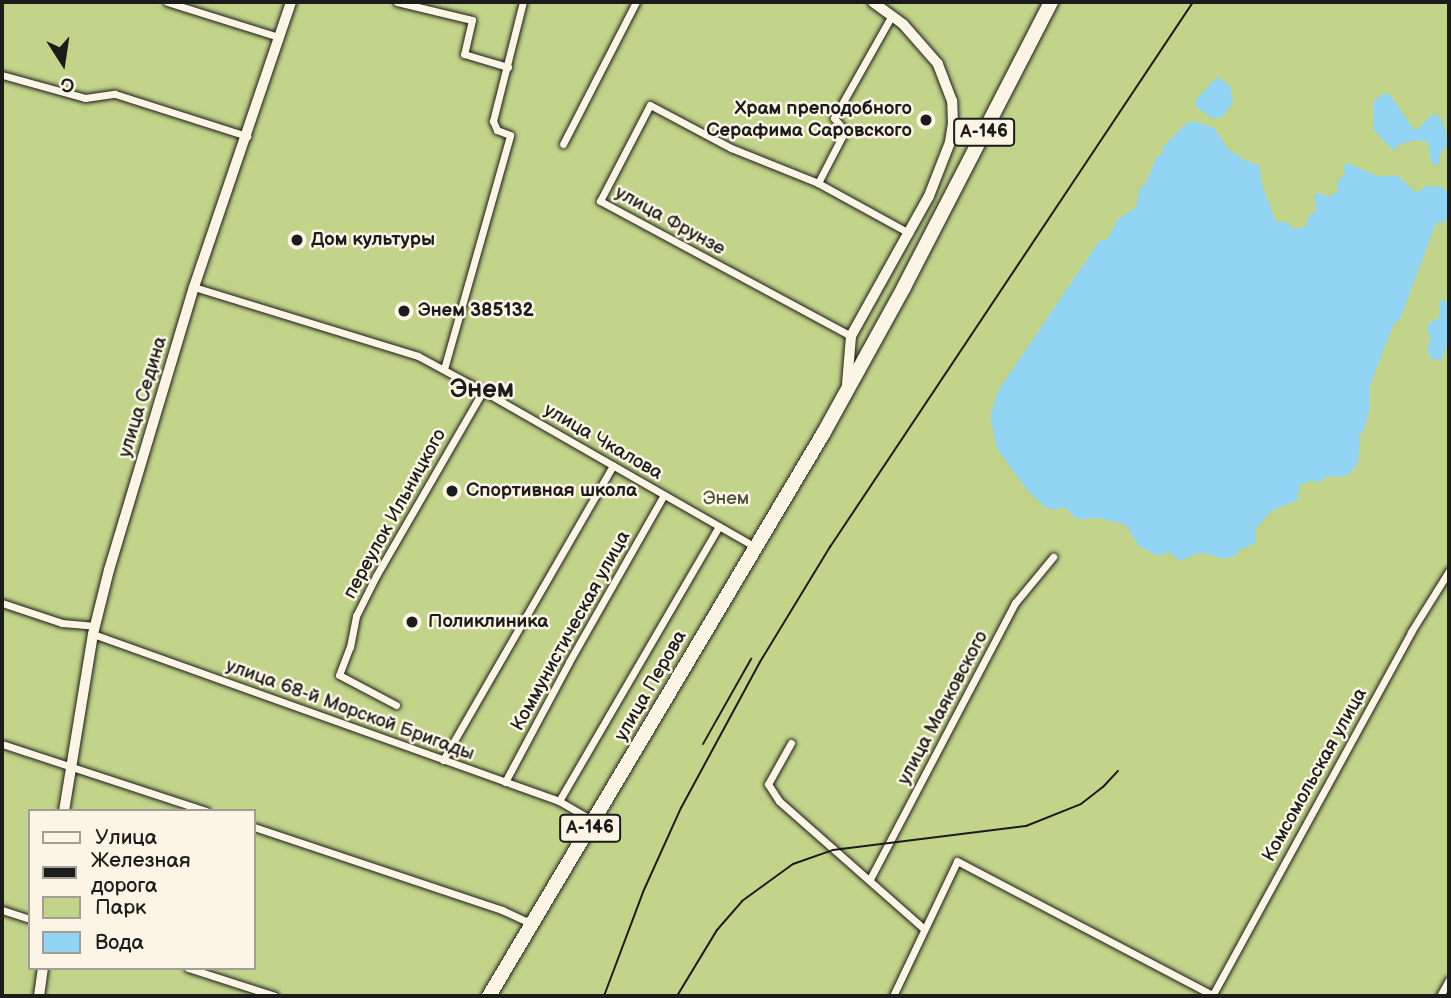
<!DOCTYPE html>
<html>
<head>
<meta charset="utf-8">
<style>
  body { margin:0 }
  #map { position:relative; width:1451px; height:998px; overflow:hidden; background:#fcf5e5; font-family:"Balsamiq Sans",sans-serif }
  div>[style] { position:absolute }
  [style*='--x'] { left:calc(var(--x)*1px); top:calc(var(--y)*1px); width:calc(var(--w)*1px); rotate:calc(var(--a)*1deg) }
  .green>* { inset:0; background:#c2d489 }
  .water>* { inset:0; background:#92d4f4 }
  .roads { filter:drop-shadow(0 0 2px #1c1c1c) drop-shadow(0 0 2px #1c1c1c) }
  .street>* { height:7px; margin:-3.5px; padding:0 3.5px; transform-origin:3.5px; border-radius:3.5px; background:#fcf5e5 }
  .secondary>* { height:10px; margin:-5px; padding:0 5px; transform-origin:5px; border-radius:5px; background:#fcf5e5 }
  .highway>* { height:14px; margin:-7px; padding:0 7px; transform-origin:7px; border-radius:7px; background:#fcf5e5 }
  .rail>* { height:2px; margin:-1px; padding:0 1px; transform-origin:1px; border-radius:1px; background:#1c1c1c }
  .dots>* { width:19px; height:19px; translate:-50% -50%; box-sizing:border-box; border:4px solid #fcf5e5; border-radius:50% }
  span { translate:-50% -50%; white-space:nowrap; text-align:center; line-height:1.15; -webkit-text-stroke:5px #fcf5e5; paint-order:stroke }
  .shield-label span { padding:2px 5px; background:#fcf5e5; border:2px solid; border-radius:5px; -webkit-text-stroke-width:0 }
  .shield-label { font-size:18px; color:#1c1c1c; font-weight:700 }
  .poi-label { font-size:19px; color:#1c1c1c; font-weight:700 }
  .right { translate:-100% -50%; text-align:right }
  .left { translate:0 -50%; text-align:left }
  .street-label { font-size:19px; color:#1c1c1c }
  .park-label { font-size:19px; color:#4e533d }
  .district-label { font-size:26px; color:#1c1c1c; font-weight:700 }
  .frame { position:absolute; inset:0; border:4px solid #1c1c1c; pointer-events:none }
  .legend { position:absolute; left:28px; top:809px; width:228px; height:161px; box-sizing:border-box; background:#fcf5e5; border:2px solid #a29e95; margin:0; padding:9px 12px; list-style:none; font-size:21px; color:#1c1c1c }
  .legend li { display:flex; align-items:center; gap:14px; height:35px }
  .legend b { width:35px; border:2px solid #a29e95 }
  .north { position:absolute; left:28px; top:28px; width:70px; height:70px; -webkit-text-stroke:5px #fcf5e5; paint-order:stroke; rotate:168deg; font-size:19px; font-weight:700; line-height:28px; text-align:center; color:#1c1c1c }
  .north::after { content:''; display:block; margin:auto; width:24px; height:32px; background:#1c1c1c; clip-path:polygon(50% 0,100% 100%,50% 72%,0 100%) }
</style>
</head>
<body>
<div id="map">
  <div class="green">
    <div style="clip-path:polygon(evenodd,2px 2px,1449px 2px,1449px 996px,2px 996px,2px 2px,30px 811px,254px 811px,254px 968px,30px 968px,30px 811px)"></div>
  </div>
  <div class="water">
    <div style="clip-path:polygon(1217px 77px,1230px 86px,1233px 102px,1224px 115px,1214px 119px,1197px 108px,1195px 101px)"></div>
    <div style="clip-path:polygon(1384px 93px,1390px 95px,1415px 131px,1434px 113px,1442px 120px,1449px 143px,1440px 154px,1438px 166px,1431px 163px,1428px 142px,1418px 140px,1400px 144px,1393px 151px,1373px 129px,1374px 101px)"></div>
    <div style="clip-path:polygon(1193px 121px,1214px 128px,1228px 149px,1244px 160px,1260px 166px,1261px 182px,1276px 222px,1287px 222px,1293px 229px,1307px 226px,1307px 217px,1316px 211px,1314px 195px,1319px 193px,1329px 197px,1338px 190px,1337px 182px,1345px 173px,1343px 167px,1347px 163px,1377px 176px,1398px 176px,1416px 193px,1427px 186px,1442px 187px,1449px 196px,1449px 215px,1443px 223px,1436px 223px,1401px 317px,1393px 326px,1370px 385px,1369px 412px,1363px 432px,1357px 435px,1360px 437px,1358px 463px,1349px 474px,1341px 477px,1326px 476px,1321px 482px,1309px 481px,1299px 486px,1298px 500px,1273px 510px,1255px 529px,1256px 543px,1239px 550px,1235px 556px,1222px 559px,1206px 553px,1195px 554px,1180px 561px,1169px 552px,1157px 556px,1138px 545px,1126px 525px,1099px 518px,1077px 519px,1064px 507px,1054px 510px,1045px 507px,1027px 490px,997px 449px,990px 416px,998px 391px,1100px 240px,1107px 240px,1118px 219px,1136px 207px,1140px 188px,1145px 185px,1157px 156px,1163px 154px,1162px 148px,1184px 125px)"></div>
    <div style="clip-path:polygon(1440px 300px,1449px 302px,1449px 340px,1441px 360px,1431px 359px,1427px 349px,1430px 341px,1427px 325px,1439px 317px)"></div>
  </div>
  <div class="roads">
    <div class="street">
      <div style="--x:167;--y:2;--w:117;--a:17.4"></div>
      <div style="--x:397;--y:2;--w:77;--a:13.5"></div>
      <div style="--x:472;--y:20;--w:35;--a:103"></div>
      <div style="--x:464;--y:54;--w:46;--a:16.5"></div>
      <div style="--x:2;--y:75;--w:86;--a:15.5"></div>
      <div style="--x:85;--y:98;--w:30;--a:-8"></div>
      <div style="--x:115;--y:94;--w:139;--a:17.7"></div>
      <div style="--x:563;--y:144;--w:160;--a:-62.8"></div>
      <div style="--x:818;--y:183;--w:59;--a:-62.6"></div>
      <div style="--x:845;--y:131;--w:17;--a:-130"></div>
      <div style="--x:834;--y:118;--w:118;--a:-60.6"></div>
      <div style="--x:194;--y:287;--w:234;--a:17.1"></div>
      <div style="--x:418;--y:356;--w:74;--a:28.3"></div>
      <div style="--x:483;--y:391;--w:314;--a:29.8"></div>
      <div style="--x:851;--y:336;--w:285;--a:-151.7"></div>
      <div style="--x:600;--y:201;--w:108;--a:-62.5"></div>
      <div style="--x:650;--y:105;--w:92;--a:28"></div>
      <div style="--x:731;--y:148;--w:94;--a:21.9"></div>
      <div style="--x:818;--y:183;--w:104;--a:28.8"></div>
      <div style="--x:444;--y:369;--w:243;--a:-74.2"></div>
      <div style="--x:510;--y:135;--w:14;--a:-159"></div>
      <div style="--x:497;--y:130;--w:10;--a:-114"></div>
      <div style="--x:493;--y:121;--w:123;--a:-75.9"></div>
      <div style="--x:2;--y:603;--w:63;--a:18.4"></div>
      <div style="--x:62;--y:623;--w:33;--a:5"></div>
      <div style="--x:93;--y:634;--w:495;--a:19.7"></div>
      <div style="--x:559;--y:801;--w:39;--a:30"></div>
      <div style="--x:396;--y:705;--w:64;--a:-152.2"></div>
      <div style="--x:339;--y:675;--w:30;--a:-69"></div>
      <div style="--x:350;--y:647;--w:32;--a:-79"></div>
      <div style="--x:356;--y:616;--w:45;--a:-63.4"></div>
      <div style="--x:376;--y:576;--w:214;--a:-60"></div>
      <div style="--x:791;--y:743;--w:47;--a:119.3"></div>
      <div style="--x:768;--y:784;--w:20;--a:57"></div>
      <div style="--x:779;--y:801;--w:193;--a:41.4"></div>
      <div style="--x:2;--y:744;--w:215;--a:18.2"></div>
      <div style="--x:443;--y:760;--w:340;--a:-60"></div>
      <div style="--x:505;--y:782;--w:136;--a:-61.9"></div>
      <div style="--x:569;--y:662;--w:192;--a:-60.4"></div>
      <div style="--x:559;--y:801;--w:318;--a:-59.8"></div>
      <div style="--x:254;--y:827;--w:262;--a:18.5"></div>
      <div style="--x:502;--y:910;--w:33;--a:25"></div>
      <div style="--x:870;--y:879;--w:312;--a:-62.3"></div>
      <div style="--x:1015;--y:603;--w:60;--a:-50.4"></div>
      <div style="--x:2;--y:910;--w:29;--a:18"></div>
      <div style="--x:188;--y:968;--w:91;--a:17.8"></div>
      <div style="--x:893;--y:996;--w:149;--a:-64.6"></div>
      <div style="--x:957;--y:861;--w:290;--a:27.7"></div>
      <div style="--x:1212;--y:996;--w:415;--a:-61.3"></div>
      <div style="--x:1411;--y:632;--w:72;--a:-58.1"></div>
      <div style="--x:1440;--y:996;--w:18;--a:-61"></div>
    </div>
    <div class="secondary">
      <div style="--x:847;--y:384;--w:48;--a:-85.2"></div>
      <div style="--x:851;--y:336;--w:160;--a:-60.9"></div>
      <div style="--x:929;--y:196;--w:58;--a:-68.7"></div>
      <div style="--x:950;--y:142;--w:18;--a:-81"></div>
      <div style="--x:953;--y:124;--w:23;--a:-92"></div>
      <div style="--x:952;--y:101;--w:40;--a:-111"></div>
      <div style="--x:938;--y:64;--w:53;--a:-131.2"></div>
      <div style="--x:903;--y:24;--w:37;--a:-144"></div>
      <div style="--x:64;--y:811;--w:179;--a:-80.7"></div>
      <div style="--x:93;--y:634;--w:66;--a:-76"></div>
      <div style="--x:109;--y:570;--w:295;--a:-73.3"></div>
      <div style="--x:194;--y:287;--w:301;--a:-71.2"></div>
      <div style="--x:39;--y:996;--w:28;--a:-82"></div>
    </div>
    <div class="highway">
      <div style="--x:489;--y:996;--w:654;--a:-59.28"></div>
      <div style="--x:823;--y:434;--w:168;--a:-61.1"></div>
      <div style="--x:904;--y:287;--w:321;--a:-62.7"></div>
    </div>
  </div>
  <div class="rail">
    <div style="--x:703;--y:744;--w:98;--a:-60.5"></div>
    <div style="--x:604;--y:996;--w:111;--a:-69.4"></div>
    <div style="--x:643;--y:892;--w:92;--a:-65.7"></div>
    <div style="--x:681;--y:808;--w:166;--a:-61.6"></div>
    <div style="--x:760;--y:662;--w:135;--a:-58.7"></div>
    <div style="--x:830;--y:547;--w:655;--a:-56.33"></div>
    <div style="--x:677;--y:996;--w:77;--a:-58.8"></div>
    <div style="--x:717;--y:930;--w:38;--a:-49"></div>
    <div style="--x:742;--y:901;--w:63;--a:-36"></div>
    <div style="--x:793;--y:864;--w:42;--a:-19.3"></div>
    <div style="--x:833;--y:850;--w:194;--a:-7.1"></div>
    <div style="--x:1026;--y:826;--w:59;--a:-21.8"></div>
    <div style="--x:1081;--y:804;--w:28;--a:-38"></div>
    <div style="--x:1103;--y:787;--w:22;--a:-47"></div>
  </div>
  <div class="dots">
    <div style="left:926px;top:120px;background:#1c1c1c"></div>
    <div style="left:297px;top:240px;background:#1c1c1c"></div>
    <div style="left:404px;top:311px;background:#1c1c1c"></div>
    <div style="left:452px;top:491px;background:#1c1c1c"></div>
    <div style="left:412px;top:622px;background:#1c1c1c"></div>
  </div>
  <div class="shield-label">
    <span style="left:984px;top:132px">А-146</span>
    <span style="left:590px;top:828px">А-146</span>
  </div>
  <div class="poi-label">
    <span class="right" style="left:912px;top:120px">Храм преподобного<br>Серафима Саровского</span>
    <span class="left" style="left:311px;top:240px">Дом культуры</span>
    <span class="left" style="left:418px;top:311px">Энем 385132</span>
    <span class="left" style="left:466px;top:491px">Спортивная школа</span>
    <span class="left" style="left:428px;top:622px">Поликлиника</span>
  </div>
  <div class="street-label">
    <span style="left:670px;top:221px;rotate:29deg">улица Фрунзе</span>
    <span style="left:143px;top:397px;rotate:-73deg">улица Седина</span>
    <span style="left:603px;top:442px;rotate:30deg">улица Чкалова</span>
    <span style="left:395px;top:514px;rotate:-61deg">переулок Ильницкого</span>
    <span style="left:571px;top:631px;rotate:-61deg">Коммунистическая улица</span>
    <span style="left:651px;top:686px;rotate:-60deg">улица Перова</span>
    <span style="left:943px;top:708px;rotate:-62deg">улица Маяковского</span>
    <span style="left:350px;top:710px;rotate:20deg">улица 68-й Морской Бригады</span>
    <span style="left:1315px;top:775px;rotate:-61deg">Комсомольская улица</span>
  </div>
  <div class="park-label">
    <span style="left:726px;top:499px">Энем</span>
  </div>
  <div class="district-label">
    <span style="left:482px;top:390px">Энем</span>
  </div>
  <div class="frame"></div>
  <ul class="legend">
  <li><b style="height:9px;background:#fcf5e5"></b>Улица</li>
  <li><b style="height:9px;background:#1c1c1c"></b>Железная дорога</li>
  <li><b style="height:19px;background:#c2d489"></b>Парк</li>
  <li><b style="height:19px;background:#92d4f4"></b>Вода</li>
  </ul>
  <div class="north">С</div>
</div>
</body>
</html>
